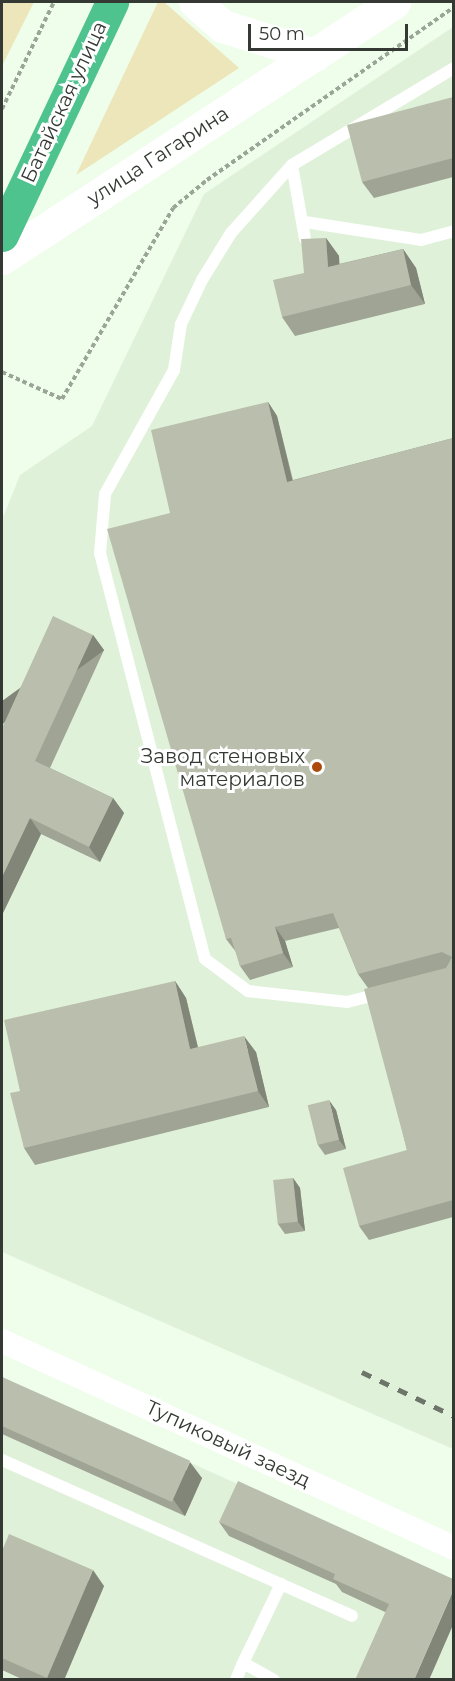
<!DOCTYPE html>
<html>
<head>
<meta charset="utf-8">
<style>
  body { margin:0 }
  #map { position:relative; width:455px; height:1681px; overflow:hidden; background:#effdeb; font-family:Montserrat,sans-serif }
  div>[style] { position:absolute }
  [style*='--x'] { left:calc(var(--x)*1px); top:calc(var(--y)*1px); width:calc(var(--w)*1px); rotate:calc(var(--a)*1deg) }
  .built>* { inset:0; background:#e0f1da }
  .green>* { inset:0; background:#ece6ba }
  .path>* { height:4px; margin-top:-2px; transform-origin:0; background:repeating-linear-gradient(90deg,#9aa598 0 4.5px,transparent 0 7.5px) }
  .service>* { height:12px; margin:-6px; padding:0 6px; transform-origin:6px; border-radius:6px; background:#fff }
  .minor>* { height:24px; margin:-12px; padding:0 12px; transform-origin:12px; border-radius:12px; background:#fff }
  .secondary>* { height:33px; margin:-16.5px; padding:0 16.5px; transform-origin:16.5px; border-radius:16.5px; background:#fff }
  .trunk>* { height:33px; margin:-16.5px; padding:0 16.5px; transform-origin:16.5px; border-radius:16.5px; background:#4ec38e }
  .rail>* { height:4.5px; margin-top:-2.25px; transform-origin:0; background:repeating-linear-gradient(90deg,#6d756b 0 10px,transparent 0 20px) }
  .wall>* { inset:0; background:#9fa494 }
  .shaded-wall>* { inset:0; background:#828678; transform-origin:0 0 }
  .building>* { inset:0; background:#b9bfac; transform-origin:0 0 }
  .dots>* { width:16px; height:16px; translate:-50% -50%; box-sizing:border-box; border:3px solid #fff; border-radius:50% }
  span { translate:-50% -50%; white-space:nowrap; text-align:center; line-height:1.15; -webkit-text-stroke:6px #fff; paint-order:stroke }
  .street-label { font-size:20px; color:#343a33 }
  .poi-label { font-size:20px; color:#343a33 }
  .right { translate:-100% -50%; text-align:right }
  .frame { position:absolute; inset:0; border:3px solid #343a33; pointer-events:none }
  .scale { position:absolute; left:248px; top:24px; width:160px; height:27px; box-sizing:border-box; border:3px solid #343a33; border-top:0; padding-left:8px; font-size:18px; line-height:21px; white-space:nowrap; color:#343a33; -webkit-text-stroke:4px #fff; paint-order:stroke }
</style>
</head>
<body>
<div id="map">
  <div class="built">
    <div style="clip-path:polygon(453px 27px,453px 1449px,2px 1252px,2px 520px,20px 475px,92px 426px,204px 194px)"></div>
    <div style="clip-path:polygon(2px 1378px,453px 1581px,453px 1679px,2px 1679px)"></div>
  </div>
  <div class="green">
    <div style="clip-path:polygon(2px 2px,34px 2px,2px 66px)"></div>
    <div style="clip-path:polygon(158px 2px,164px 2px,239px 68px,76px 175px)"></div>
  </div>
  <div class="path">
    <div style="--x:2;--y:109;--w:119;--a:-64.1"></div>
    <div style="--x:2;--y:372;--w:66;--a:24.2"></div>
    <div style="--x:62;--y:399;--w:221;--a:-59.8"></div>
    <div style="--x:173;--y:208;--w:44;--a:-39.5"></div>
    <div style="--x:207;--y:180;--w:302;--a:-35"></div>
  </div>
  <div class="service">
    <div style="--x:292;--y:165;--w:91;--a:131.9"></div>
    <div style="--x:231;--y:233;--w:55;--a:121.7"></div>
    <div style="--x:202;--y:280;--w:49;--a:115.5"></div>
    <div style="--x:181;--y:324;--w:47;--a:98.7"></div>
    <div style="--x:174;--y:370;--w:142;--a:119.1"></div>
    <div style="--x:105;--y:494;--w:59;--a:94.8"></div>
    <div style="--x:100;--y:553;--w:419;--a:75.5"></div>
    <div style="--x:205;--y:959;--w:54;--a:36.7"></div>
    <div style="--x:248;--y:991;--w:100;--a:6.3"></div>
    <div style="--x:347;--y:1002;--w:34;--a:-14"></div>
    <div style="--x:305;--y:222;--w:117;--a:8.8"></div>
    <div style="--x:421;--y:240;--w:34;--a:-15"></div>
    <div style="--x:305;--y:239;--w:75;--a:-100"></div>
    <div style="--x:292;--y:165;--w:189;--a:-30.9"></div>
    <div style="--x:2;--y:1460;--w:383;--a:24"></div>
    <div style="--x:236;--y:1680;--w:18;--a:-68"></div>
    <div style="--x:274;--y:1680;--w:35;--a:-151"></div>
    <div style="--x:243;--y:1663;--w:88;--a:-64.3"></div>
  </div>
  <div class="minor">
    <div style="--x:2;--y:1341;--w:497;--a:24.6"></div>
  </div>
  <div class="secondary">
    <div style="--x:195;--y:2;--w:37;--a:41"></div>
    <div style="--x:223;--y:26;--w:96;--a:17.7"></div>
    <div style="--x:2;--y:258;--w:468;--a:-33.1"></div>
  </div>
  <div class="trunk">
    <div style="--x:2;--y:235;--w:258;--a:-64.7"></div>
  </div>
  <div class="rail">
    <div style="--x:362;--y:1372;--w:102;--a:25.6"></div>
  </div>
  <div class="wall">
    <div style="clip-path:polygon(453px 97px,453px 177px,374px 198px,362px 182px)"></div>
    <div style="clip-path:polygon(326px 238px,339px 256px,339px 264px,403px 249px,416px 268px,425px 304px,295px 336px,282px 317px,304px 273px)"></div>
    <div style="clip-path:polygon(268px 402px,277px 416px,293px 480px,453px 438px,453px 1217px,369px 1240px,359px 1226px,407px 1150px,368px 988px,358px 974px,339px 928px,285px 941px,293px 967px,250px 980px,240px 966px,236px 952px,226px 939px,170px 513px)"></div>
    <div style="clip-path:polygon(93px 635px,104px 650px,50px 768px,113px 798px,124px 813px,100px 862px,41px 834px,2px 915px,2px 728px)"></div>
    <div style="clip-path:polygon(175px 981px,186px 998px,198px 1047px,256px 1052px,269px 1107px,35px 1165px,24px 1148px,20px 1091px)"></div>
    <div style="clip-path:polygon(336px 1110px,346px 1149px,325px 1155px,318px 1145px)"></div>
    <div style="clip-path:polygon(293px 1178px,300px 1188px,305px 1231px,285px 1234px,278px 1224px)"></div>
    <div style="clip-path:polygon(2px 1377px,202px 1478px,185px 1516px,2px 1434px)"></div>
    <div style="clip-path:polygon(219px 1522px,453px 1579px,385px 1612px,342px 1592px,336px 1584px,229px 1536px)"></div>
    <div style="clip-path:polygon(2px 1551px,104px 1586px,64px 1680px,24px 1680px,2px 1670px)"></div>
  </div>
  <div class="shaded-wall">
    <div style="clip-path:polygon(326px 238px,339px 256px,341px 286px,328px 267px)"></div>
    <div style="clip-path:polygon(403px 249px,416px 268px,425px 304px,411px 285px)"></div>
    <div style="clip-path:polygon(268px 402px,277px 416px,296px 496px,287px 482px)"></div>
    <div style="left:93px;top:635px;width:19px;height:139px;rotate:54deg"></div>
    <div style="clip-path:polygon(113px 798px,124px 813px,100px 862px,89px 847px)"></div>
    <div style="clip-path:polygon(30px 818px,41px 834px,2px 915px,2px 877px)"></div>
    <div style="clip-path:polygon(275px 927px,285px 941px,293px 967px,283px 953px)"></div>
    <div style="clip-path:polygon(175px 981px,186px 998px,202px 1065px,190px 1049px)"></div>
    <div style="clip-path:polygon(244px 1036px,256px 1052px,269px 1107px,258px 1091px)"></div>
    <div style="clip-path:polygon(329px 1100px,336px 1110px,346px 1149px,339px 1140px)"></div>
    <div style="clip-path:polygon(293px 1178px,300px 1188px,305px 1231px,298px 1222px)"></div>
    <div style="clip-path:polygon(190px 1462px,202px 1478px,185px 1516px,173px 1499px)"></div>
    <div style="clip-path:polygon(93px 1570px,104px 1586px,64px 1680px,48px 1680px,47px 1678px)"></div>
    <div style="clip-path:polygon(453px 1591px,453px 1625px,429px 1680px,414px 1680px)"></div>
  </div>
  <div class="building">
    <div style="clip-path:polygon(453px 97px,453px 158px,362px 182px,347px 125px)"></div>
    <div style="clip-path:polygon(326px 238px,328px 267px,403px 249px,411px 285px,282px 317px,273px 280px,304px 273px,301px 239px)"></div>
    <div style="clip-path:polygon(268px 402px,287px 482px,453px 438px,453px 1200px,359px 1226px,343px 1168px,407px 1150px,364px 989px,446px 968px,452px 957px,442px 952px,358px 974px,333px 913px,275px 927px,283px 953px,240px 966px,231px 938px,226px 939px,107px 529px,170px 513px,151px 430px)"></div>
    <div style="clip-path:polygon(53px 616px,93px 635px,35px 761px,113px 798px,89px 847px,30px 818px,2px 877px,2px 728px)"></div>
    <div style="clip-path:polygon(175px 981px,190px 1049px,244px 1036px,258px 1091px,24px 1148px,10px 1093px,20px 1091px,4px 1020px)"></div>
    <div style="left:329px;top:1100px;width:41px;height:22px;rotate:76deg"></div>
    <div style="left:293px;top:1178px;width:44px;height:20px;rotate:84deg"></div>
    <div style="left:2px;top:1377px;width:206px;height:45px;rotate:24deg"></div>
    <div style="clip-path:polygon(238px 1481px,453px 1579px,453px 1591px,414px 1680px,355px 1680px,389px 1604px,333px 1579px,335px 1574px,219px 1522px)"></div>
    <div style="clip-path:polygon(9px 1534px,93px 1570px,47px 1678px,2px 1658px,2px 1551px)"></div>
  </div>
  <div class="dots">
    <div style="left:317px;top:767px;background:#ab4a0a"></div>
  </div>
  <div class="street-label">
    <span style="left:64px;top:102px;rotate:-65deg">Батайская улица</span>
    <span style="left:158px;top:156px;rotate:-33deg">улица Гагарина</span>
    <span style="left:228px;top:1444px;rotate:25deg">Тупиковый заезд</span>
  </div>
  <div class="poi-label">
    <span class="right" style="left:305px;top:768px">Завод стеновых<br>материалов</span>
  </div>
  <div class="frame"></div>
  <div class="scale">50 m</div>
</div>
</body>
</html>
